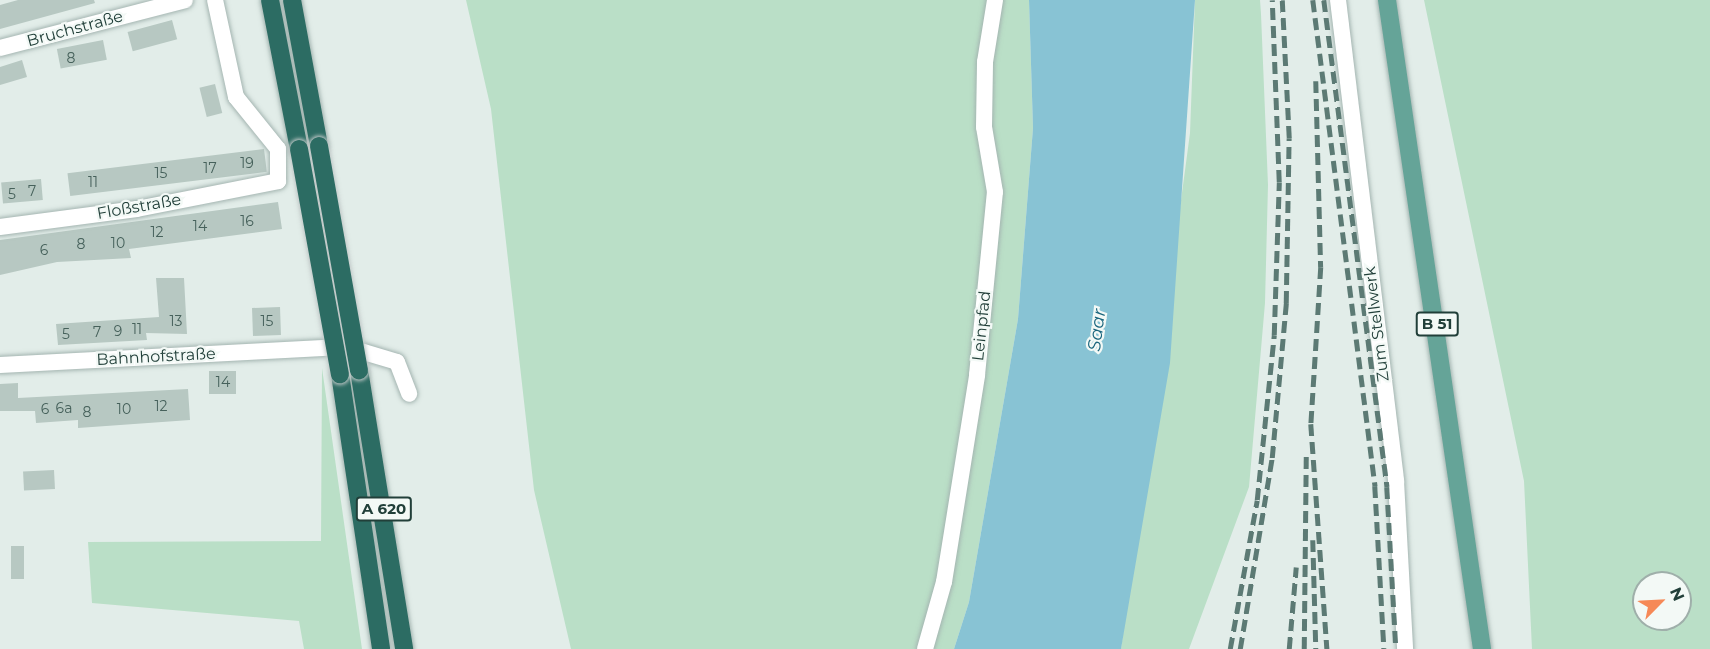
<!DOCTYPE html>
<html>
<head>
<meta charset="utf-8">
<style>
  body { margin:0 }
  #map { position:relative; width:1710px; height:649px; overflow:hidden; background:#e2ede9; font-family:Montserrat,sans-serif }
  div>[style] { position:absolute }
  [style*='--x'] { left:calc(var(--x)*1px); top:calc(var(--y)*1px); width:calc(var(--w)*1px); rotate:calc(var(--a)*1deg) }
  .green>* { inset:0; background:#badfc7 }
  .water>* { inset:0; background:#88c3d4 }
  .building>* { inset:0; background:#b7c8c2; transform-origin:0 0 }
  .roads { filter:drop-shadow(0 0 2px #a4b5b1) drop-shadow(0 0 2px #a4b5b1) }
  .minor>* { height:16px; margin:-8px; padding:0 8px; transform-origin:8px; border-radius:8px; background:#fff }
  .major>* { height:18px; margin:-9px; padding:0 9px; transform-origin:9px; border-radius:9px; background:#65a498 }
  .highway>* { height:18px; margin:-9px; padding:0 9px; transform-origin:9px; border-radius:9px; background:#2c6c63 }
  .rail>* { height:4.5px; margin-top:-2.25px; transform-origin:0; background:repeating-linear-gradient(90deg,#5c7a74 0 12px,transparent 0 18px) }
  .bridges { filter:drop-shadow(0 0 2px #c1c9c8) drop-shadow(0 0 2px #c1c9c8) }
  .highway-bridge>* { height:18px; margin:-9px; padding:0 9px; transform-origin:9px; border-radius:9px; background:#2c6c63 }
  span { translate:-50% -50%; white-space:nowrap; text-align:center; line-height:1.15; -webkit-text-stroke:4.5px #f3f9f6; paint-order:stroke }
  .number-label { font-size:14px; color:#46615b }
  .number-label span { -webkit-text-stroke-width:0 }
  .shield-label span { padding:2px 4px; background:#f3f9f6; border:2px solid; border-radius:4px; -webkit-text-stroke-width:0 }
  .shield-label { font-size:15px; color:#213f39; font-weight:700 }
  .street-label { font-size:16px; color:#213f39 }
  .water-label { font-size:18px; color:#19657d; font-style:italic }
  .north { position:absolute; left:1632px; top:571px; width:60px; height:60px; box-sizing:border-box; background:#f3f9f6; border:2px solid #9fafaa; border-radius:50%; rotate:66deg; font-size:16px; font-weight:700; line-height:24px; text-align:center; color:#213f39 }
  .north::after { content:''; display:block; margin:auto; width:21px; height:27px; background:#f68957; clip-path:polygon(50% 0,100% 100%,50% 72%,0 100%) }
</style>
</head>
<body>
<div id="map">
  <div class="green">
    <div style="clip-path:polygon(466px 0,1029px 0,1033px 128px,1018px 319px,969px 602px,954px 649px,571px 649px,534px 490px,491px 109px)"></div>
    <div style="clip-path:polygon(1195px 0,1260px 0,1261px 14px,1268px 185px,1265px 303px,1249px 487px,1189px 649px,1121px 649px,1190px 133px)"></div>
    <div style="clip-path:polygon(evenodd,1424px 0,1710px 0,1710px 649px,1532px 649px,1524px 481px,1424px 0,1644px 583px,1680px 583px,1680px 619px,1644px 619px,1644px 583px)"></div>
    <div style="clip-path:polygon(322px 368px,362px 649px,304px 649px,299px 621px,92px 603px,88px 542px,321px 541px)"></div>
  </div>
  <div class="water">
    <div style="clip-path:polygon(1029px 0,1195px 0,1170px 363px,1121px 649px,954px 649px,969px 602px,1018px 319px,1033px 128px)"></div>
  </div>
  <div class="building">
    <div style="clip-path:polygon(18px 0,94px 0,95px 3px,0 29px,0 5px)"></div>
    <div style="left:172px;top:20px;width:20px;height:46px;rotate:75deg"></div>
    <div style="left:103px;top:40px;width:20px;height:47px;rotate:79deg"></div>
    <div style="clip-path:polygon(22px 60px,27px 77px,0 85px,0 67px)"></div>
    <div style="left:215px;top:84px;width:30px;height:16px;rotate:76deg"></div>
    <div style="left:264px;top:149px;width:23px;height:198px;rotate:83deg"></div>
    <div style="left:41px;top:179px;width:21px;height:40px;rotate:85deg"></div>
    <div style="clip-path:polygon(278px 202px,282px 229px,129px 249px,131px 258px,57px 262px,0 275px,0 240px)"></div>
    <div style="clip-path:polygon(156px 278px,184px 278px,187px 334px,146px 333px,147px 340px,58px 345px,56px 324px,159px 317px)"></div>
    <div style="left:280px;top:307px;width:28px;height:28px;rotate:88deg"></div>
    <div style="left:209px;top:371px;width:27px;height:23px"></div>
    <div style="clip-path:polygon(18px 383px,18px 398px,188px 389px,190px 420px,78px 428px,78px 420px,36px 423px,35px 411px,0 411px,0 384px)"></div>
    <div style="left:54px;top:470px;width:19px;height:31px;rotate:87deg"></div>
    <div style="left:11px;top:546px;width:13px;height:33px"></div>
  </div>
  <div class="roads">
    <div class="minor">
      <div style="--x:1338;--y:0;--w:484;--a:83.1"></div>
      <div style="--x:1396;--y:481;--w:168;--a:86.9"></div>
      <div style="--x:0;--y:48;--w:191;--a:-14.5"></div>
      <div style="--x:315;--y:180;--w:86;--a:79.2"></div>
      <div style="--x:0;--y:227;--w:138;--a:-7.5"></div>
      <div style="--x:137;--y:209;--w:144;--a:-11.2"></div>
      <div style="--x:278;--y:181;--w:32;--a:-90"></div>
      <div style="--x:278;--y:149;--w:67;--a:-128.9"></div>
      <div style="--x:236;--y:97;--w:99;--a:-102.2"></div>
      <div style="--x:0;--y:365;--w:347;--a:-3"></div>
      <div style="--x:347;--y:347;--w:52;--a:16.7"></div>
      <div style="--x:397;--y:362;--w:34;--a:69"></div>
      <div style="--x:925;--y:649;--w:70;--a:-74.2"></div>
      <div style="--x:944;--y:582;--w:210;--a:-80.9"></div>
      <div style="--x:977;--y:375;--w:184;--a:-84.4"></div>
      <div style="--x:995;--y:192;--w:66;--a:-99.6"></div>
      <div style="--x:984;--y:127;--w:65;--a:-89.1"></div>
      <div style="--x:985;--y:62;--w:63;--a:-80.8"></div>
    </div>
    <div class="major">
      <div style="--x:1387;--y:0;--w:656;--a:81.67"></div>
    </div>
    <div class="highway">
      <div style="--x:270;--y:0;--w:152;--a:79"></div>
      <div style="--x:292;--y:0;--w:148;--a:79.5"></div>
      <div style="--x:359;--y:370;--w:283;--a:80.8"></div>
      <div style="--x:340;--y:374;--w:278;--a:81.5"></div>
    </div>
  </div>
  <div class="rail">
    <div style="--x:1313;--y:0;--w:490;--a:82.7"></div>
    <div style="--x:1375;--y:486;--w:163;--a:86.8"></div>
    <div style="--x:1324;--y:0;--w:491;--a:82.6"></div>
    <div style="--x:1387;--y:487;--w:162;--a:86.8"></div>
    <div style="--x:1316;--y:81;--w:186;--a:88.5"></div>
    <div style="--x:1321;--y:267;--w:157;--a:93.6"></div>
    <div style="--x:1311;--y:424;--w:226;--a:85.9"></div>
    <div style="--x:1313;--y:540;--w:109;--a:88.4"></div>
    <div style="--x:1230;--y:649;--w:151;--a:-79.7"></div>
    <div style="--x:1257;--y:500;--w:166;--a:-84.1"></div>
    <div style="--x:1274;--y:335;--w:153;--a:-88.1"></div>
    <div style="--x:1279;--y:182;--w:182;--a:-92.2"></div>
    <div style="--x:1240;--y:649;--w:194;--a:-80.5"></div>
    <div style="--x:1272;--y:458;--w:156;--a:-84.8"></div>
    <div style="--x:1286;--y:303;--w:165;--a:-89"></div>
    <div style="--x:1289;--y:138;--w:138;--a:-92.9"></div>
    <div style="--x:1289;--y:649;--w:82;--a:-85.1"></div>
    <div style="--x:1304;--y:649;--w:195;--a:-89.4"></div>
  </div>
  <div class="bridges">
    <div class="highway-bridge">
      <div style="--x:319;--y:146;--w:228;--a:79.9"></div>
      <div style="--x:299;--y:149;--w:229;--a:79.7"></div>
    </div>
  </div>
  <div class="number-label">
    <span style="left:71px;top:58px">8</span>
    <span style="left:247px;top:163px">19</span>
    <span style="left:210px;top:168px">17</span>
    <span style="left:161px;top:173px">15</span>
    <span style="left:93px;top:182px">11</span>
    <span style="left:32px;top:191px">7</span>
    <span style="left:12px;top:194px">5</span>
    <span style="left:247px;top:221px">16</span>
    <span style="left:200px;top:226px">14</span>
    <span style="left:157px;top:232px">12</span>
    <span style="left:118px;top:243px">10</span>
    <span style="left:81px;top:244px">8</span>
    <span style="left:44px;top:250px">6</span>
    <span style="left:176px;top:321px">13</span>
    <span style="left:267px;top:321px">15</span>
    <span style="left:137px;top:329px">11</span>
    <span style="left:118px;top:331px">9</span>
    <span style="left:97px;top:332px">7</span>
    <span style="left:66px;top:334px">5</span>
    <span style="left:223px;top:382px">14</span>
    <span style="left:161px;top:406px">12</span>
    <span style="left:64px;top:408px">6a</span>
    <span style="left:45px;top:409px">6</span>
    <span style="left:124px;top:409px">10</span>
    <span style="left:87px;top:412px">8</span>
  </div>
  <div class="shield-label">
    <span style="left:1437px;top:324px">B 51</span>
    <span style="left:384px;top:509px">A 620</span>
  </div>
  <div class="street-label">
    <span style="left:75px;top:29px;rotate:-15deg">Bruchstraße</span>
    <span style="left:139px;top:207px;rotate:-10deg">Floßstraße</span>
    <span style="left:1377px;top:324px;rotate:-97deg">Zum Stellwerk</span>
    <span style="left:982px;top:326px;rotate:-84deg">Leinpfad</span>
    <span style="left:156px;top:357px;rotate:-3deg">Bahnhofstraße</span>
  </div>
  <div class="water-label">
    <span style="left:1097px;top:330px;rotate:-82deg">Saar</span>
  </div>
  <div class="north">N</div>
</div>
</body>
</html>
